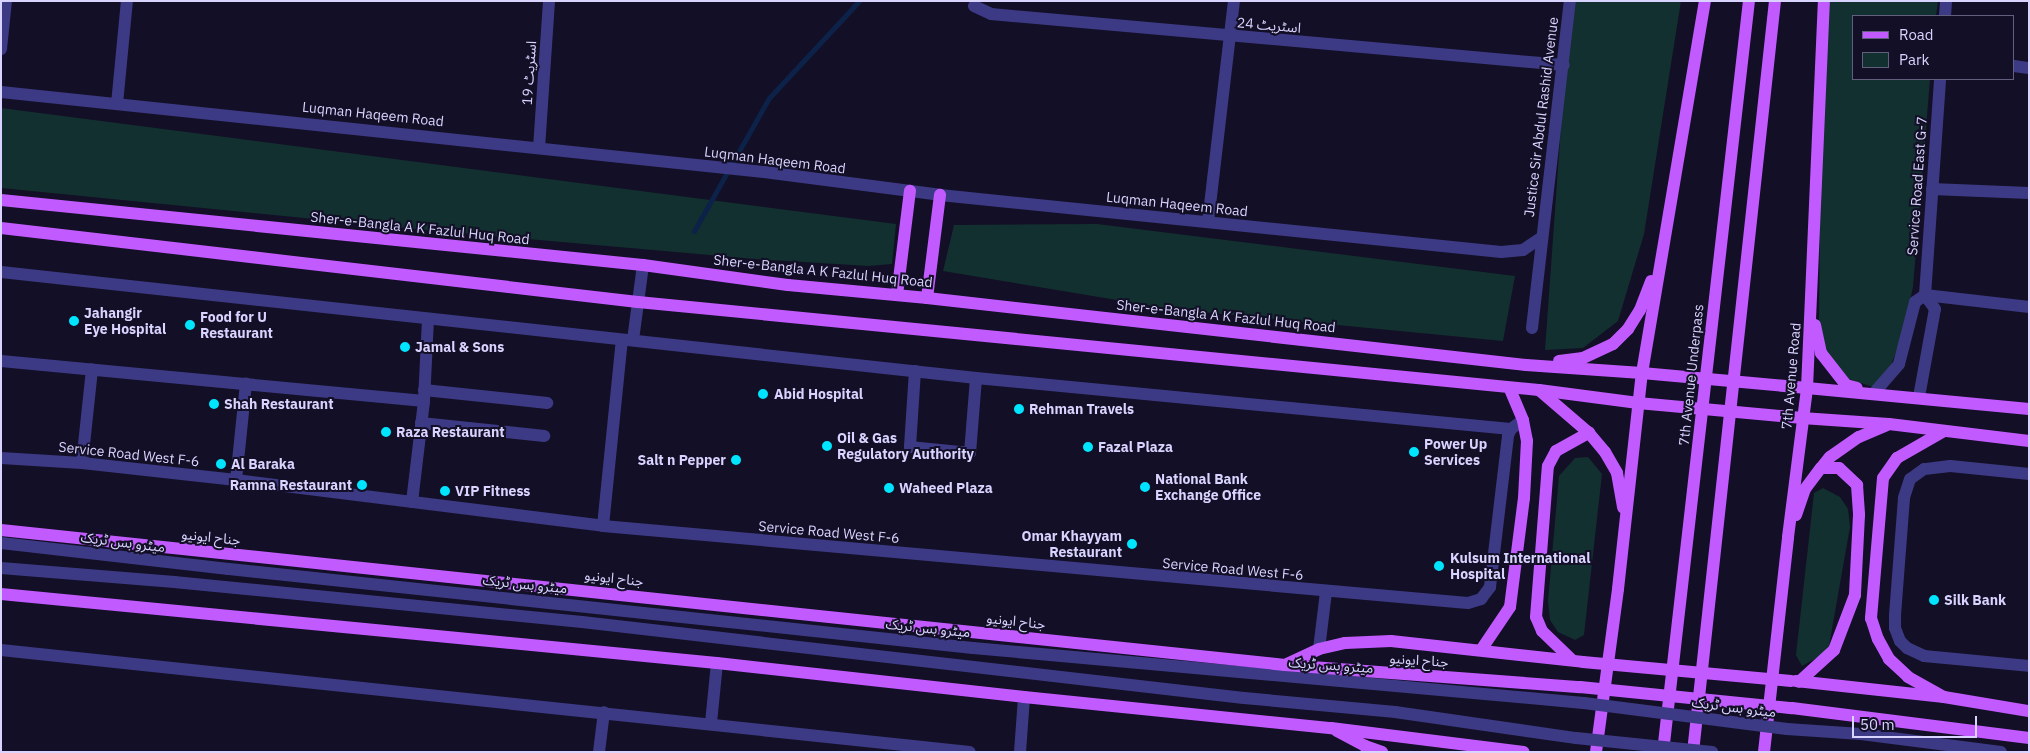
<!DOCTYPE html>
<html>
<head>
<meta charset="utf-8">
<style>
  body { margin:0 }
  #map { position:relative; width:2030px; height:753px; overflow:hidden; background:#130f26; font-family:"IBM Plex Sans","Noto Sans Arabic",sans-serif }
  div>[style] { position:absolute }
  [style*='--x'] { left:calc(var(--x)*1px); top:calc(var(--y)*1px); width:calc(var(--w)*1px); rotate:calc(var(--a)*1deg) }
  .green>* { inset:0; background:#12302f }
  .stream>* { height:5px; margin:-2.5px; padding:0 2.5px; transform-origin:2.5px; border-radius:2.5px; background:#0c2248 }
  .minor>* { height:12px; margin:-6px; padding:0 6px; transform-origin:6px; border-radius:6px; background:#3d3a85 }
  .major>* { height:12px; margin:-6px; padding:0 6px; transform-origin:6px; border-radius:6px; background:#c25bff }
  .minor-bridge>* { height:12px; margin:-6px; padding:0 6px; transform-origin:6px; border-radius:6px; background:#3d3a85 }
  .major-bridge>* { height:12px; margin:-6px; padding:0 6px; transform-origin:6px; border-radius:6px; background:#c25bff }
  .dots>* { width:14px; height:14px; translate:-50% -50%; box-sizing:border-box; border:2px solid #130f26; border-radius:50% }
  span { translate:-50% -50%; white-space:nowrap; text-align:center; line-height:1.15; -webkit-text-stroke:4px #130f26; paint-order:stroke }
  .street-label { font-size:14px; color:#d9d4ff }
  .poi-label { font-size:14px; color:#d9d4ff; font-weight:700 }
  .left { translate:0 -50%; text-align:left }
  .right { translate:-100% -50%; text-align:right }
  .frame { position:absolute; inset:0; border:2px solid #d9d4ff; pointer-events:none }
  .legend { position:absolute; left:1852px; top:15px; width:162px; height:65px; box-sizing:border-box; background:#130f26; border:1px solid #625e7d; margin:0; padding:6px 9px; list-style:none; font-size:15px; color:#d9d4ff }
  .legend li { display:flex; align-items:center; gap:10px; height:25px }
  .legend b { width:25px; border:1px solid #625e7d }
  .scale { position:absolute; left:1852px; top:716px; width:125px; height:22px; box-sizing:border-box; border:2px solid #d9d4ff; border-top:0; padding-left:6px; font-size:15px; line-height:18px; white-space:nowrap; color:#d9d4ff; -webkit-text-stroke:4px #130f26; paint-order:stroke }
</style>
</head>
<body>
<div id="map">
  <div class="green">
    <div style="clip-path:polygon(1570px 1px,1681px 1px,1644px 234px,1618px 321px,1583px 348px,1545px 350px)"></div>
    <div style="clip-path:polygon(1824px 1px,1938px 1px,1936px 16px,1854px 16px,1854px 79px,1930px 79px,1913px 287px,1902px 337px,1891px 365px,1873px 387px,1849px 379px,1821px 353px,1819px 320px,1821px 79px)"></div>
    <div style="clip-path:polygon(1px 108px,896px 224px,892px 264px,869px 266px,755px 259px,414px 229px,1px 188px)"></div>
    <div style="clip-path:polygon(1097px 224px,1515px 276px,1503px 341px,1171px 309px,943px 271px,954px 225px)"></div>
    <div style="clip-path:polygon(1588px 457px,1602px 474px,1584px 635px,1575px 640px,1558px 632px,1550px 620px,1548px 601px,1559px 476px,1575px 458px)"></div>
    <div style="clip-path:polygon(1823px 488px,1840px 497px,1848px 509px,1850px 527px,1829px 646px,1820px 656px,1802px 666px,1796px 655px,1814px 493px)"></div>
  </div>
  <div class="stream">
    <div style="--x:694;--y:231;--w:153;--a:-60.6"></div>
    <div style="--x:769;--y:98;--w:132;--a:-47.1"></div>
  </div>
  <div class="minor">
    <div style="--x:974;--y:6;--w:19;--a:25"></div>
    <div style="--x:991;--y:14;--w:575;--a:5.09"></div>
    <div style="--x:1945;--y:16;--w:15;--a:-86"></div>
    <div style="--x:1;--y:49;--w:48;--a:-84.1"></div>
    <div style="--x:2014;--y:66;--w:15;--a:8"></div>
    <div style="--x:1;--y:92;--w:767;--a:5.99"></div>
    <div style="--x:764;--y:172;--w:177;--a:7.4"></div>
    <div style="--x:940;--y:195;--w:564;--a:5.8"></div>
    <div style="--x:1501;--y:252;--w:22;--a:-5"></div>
    <div style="--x:1523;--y:250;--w:23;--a:-34"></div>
    <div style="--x:117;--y:104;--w:103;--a:-84.5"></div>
    <div style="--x:539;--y:148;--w:147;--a:-86.1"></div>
    <div style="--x:1932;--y:189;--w:97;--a:2.4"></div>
    <div style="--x:1208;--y:222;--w:223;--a:-83.3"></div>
    <div style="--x:1;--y:272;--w:981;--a:6.2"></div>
    <div style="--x:976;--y:378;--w:537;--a:5.45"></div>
    <div style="--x:1925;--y:295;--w:217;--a:-86"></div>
    <div style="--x:1925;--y:295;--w:105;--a:6.6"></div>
    <div style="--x:1532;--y:328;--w:329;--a:-83.4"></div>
    <div style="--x:633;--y:340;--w:76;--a:-82.4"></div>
    <div style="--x:1;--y:361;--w:425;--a:5.4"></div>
    <div style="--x:915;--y:371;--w:76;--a:93.8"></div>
    <div style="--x:910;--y:447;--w:60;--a:5.7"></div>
    <div style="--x:970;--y:453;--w:75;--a:-85.4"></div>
    <div style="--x:424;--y:390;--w:124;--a:6"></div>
    <div style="--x:1874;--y:393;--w:38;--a:-49"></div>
    <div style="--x:1899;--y:364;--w:64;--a:-75.5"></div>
    <div style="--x:1915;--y:302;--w:12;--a:-35"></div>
    <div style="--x:1919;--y:397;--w:89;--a:-79.7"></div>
    <div style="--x:1935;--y:309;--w:17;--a:-126"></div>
    <div style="--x:421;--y:423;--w:124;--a:6"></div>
    <div style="--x:1;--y:458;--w:81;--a:3.5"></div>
    <div style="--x:82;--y:463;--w:155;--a:6.3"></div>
    <div style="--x:236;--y:480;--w:370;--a:7.1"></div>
    <div style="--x:603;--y:526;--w:868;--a:5.09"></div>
    <div style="--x:1468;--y:603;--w:14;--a:-17"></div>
    <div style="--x:1481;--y:599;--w:15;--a:-53"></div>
    <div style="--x:1490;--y:587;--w:153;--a:-83.2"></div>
    <div style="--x:1508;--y:435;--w:7;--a:-63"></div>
    <div style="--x:1511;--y:429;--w:15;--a:-37"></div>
    <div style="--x:82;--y:463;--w:94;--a:-83.9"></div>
    <div style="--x:2029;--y:474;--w:79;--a:-174.2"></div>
    <div style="--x:1950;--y:466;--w:26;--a:173"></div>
    <div style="--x:1924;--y:469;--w:17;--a:144"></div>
    <div style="--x:1910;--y:479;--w:20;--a:108"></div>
    <div style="--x:1904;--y:498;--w:117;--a:94.4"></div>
    <div style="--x:1895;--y:615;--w:13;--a:90"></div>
    <div style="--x:1895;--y:628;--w:14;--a:69"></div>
    <div style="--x:1900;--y:641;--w:10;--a:45"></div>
    <div style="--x:1907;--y:648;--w:19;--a:25"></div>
    <div style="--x:1924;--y:656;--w:105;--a:5.4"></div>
    <div style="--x:236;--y:480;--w:97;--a:-84.1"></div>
    <div style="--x:412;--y:502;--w:102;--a:-83.2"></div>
    <div style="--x:424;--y:401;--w:82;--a:-87.2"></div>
    <div style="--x:603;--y:526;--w:187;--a:-84.2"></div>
    <div style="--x:1;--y:543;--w:229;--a:6.5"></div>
    <div style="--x:229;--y:569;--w:748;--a:6.06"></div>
    <div style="--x:973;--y:648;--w:613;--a:5.14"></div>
    <div style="--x:1;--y:568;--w:174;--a:4.6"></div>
    <div style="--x:174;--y:582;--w:410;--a:5.6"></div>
    <div style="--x:582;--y:622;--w:666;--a:6.55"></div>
    <div style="--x:1244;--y:698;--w:152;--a:5.3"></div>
    <div style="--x:1395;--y:712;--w:183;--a:8.2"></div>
    <div style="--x:1319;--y:649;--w:57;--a:-83"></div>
    <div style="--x:1;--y:650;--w:974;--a:6.01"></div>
    <div style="--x:711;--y:723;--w:60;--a:-84.3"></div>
    <div style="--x:1787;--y:729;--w:74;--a:3.9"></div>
    <div style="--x:1861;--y:734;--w:141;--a:7.3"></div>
    <div style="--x:599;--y:752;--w:40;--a:-82.9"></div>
    <div style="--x:1020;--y:752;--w:55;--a:-85.8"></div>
  </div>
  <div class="major">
    <div style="--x:1;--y:200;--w:645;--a:5.78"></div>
    <div style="--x:643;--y:265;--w:146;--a:7.9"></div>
    <div style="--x:788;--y:285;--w:140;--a:5.3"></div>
    <div style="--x:927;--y:298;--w:603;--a:6.38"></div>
    <div style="--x:1526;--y:365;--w:116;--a:3.9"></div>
    <div style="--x:1;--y:228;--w:641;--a:6.63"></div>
    <div style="--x:638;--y:302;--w:905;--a:5.58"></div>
    <div style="--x:1539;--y:390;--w:100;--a:7.5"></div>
    <div style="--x:897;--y:295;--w:105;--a:-82.9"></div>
    <div style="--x:927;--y:298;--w:104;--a:-82.8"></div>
    <div style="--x:1815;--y:325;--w:29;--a:78"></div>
    <div style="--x:1821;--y:353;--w:41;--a:52"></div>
    <div style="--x:1846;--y:385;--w:11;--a:15"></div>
    <div style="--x:1559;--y:361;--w:24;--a:-7"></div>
    <div style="--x:1583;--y:358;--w:33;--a:-25"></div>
    <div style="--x:1613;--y:344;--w:21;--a:-45"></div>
    <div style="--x:1628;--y:329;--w:22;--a:-58"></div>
    <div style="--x:1640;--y:310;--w:31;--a:-69"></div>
    <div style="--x:1807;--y:388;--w:223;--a:5.4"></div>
    <div style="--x:1539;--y:390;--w:66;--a:40.7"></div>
    <div style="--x:1589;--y:433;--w:25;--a:50"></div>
    <div style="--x:1605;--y:452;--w:24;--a:60"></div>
    <div style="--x:1617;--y:473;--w:35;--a:80"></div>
    <div style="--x:1802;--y:418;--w:87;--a:3.9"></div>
    <div style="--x:1889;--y:424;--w:141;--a:6.9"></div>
    <div style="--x:1944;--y:431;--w:54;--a:150.1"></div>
    <div style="--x:1897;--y:458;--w:24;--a:125"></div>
    <div style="--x:1883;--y:478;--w:141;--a:94.9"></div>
    <div style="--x:1871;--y:618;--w:22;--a:72"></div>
    <div style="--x:1878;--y:639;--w:23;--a:61"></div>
    <div style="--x:1889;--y:659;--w:26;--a:43"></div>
    <div style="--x:1908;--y:677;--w:41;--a:29.1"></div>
    <div style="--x:1821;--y:468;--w:14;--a:-51"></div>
    <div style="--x:1830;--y:457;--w:35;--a:-35"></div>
    <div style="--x:1859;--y:437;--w:30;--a:-23"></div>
    <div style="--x:1796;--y:515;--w:28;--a:-71"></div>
    <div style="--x:1805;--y:489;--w:26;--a:-53"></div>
    <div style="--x:1821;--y:468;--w:18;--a:0"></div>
    <div style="--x:1839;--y:468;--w:25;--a:43"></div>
    <div style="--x:1857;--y:485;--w:30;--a:86"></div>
    <div style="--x:1859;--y:515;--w:80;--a:92.9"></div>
    <div style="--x:1855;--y:595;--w:59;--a:110.9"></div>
    <div style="--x:1834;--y:650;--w:47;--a:137.6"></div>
    <div style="--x:1;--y:530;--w:1291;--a:6"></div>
    <div style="--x:1285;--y:665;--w:296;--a:4.3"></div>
    <div style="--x:1;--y:594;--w:719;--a:5.5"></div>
    <div style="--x:717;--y:663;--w:309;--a:6.3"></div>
    <div style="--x:1024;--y:697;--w:309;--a:5.8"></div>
    <div style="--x:1331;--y:728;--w:194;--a:7.1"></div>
    <div style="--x:1481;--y:650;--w:52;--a:-56"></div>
    <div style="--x:1510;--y:607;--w:110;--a:-82.7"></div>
    <div style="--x:1524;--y:498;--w:57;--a:-87"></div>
    <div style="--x:1527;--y:441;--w:21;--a:-101"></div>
    <div style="--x:1523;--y:420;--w:34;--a:-113"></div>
    <div style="--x:1571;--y:659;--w:40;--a:-136"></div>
    <div style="--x:1542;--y:631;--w:15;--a:-113"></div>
    <div style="--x:1536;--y:617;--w:151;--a:-85.5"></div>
    <div style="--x:1548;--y:466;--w:17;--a:-62"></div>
    <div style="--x:1556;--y:451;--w:38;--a:-29"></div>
    <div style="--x:1287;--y:664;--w:35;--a:-25"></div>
    <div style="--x:1319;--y:649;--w:27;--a:-13"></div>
    <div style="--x:1345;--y:643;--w:46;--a:-2.5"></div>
    <div style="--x:1391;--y:641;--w:193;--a:6.2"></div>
    <div style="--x:1796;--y:681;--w:149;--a:6.2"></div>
    <div style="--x:1944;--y:697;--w:86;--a:9.4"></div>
    <div style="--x:1792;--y:708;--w:239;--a:7.2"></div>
    <div style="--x:1337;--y:731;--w:32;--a:28"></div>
    <div style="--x:1365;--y:746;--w:18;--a:19"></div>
    <div style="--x:1596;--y:752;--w:164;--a:-82.3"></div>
    <div style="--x:1618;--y:589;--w:217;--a:-83.7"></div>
    <div style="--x:1642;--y:373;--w:377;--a:-80.4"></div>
    <div style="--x:1663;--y:752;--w:756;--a:-83.47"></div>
    <div style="--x:1693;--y:752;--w:755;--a:-83.77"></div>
    <div style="--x:1764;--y:752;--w:216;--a:-83.6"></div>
    <div style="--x:1788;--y:537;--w:150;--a:-82.7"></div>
    <div style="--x:1807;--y:388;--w:387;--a:-87.5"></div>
  </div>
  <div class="minor-bridge">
    <div style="--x:1584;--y:703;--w:205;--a:7.3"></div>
    <div style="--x:1576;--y:738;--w:137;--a:5.9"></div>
  </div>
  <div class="major-bridge">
    <div style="--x:1642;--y:373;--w:166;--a:5.2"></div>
    <div style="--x:1638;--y:403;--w:165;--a:5.2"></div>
    <div style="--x:1583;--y:662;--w:209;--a:5.2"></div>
    <div style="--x:1580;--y:687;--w:213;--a:5.7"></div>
  </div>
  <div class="dots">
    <div style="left:74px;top:321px;background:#00e5ff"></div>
    <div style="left:190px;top:325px;background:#00e5ff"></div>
    <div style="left:405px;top:347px;background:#00e5ff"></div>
    <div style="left:763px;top:394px;background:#00e5ff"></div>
    <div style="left:214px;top:404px;background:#00e5ff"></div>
    <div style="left:1019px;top:409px;background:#00e5ff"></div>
    <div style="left:386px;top:432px;background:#00e5ff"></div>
    <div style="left:827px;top:446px;background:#00e5ff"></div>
    <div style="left:1088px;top:447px;background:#00e5ff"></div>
    <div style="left:1414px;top:452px;background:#00e5ff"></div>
    <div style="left:736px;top:460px;background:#00e5ff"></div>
    <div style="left:221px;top:464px;background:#00e5ff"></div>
    <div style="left:362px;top:485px;background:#00e5ff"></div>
    <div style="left:1145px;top:487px;background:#00e5ff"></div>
    <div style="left:889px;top:488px;background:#00e5ff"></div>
    <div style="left:445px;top:491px;background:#00e5ff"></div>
    <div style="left:1132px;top:544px;background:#00e5ff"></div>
    <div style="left:1439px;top:566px;background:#00e5ff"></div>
    <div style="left:1934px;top:600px;background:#00e5ff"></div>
  </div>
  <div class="street-label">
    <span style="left:1269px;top:25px;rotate:5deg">اسٹریٹ 24</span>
    <span style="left:529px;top:73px;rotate:-86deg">اسٹریٹ 19</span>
    <span style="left:373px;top:114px;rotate:6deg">Luqman Haqeem Road</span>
    <span style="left:1541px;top:117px;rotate:-83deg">Justice Sir Abdul Rashid Avenue</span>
    <span style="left:775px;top:160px;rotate:7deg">Luqman Haqeem Road</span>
    <span style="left:1917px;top:186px;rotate:-86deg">Service Road East G-7</span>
    <span style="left:1177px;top:204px;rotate:6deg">Luqman Haqeem Road</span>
    <span style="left:420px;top:228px;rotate:6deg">Sher-e-Bangla A K Fazlul Huq Road</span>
    <span style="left:823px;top:271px;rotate:6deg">Sher-e-Bangla A K Fazlul Huq Road</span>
    <span style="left:1226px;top:316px;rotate:6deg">Sher-e-Bangla A K Fazlul Huq Road</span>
    <span style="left:1691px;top:375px;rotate:-84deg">7th Avenue Underpass</span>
    <span style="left:1791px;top:376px;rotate:-85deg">7th Avenue Road</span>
    <span style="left:129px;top:454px;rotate:6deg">Service Road West F-6</span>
    <span style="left:829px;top:532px;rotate:5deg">Service Road West F-6</span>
    <span style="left:211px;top:537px;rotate:6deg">جناح ایونیو</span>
    <span style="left:123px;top:542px;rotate:7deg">میٹرو بس ٹریک</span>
    <span style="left:1233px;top:569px;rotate:5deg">Service Road West F-6</span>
    <span style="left:614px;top:578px;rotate:6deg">جناح ایونیو</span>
    <span style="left:525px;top:584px;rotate:6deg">میٹرو بس ٹریک</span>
    <span style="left:1016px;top:621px;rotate:6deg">جناح ایونیو</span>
    <span style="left:928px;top:628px;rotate:6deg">میٹرو بس ٹریک</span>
    <span style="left:1419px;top:660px;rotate:4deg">جناح ایونیو</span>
    <span style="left:1331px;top:665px;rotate:4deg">میٹرو بس ٹریک</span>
    <span style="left:1734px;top:707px;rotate:7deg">میٹرو بس ٹریک</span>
  </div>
  <div class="poi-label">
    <span class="left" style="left:84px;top:321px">Jahangir<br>Eye Hospital</span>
    <span class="left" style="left:200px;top:325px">Food for U<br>Restaurant</span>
    <span class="left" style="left:415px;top:347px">Jamal &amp; Sons</span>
    <span class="left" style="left:774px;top:394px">Abid Hospital</span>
    <span class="left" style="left:224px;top:404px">Shah Restaurant</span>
    <span class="left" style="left:1029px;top:409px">Rehman Travels</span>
    <span class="left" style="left:396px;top:432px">Raza Restaurant</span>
    <span class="left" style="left:837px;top:446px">Oil &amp; Gas<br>Regulatory Authority</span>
    <span class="left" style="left:1424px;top:452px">Power Up<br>Services</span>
    <span class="left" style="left:1098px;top:447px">Fazal Plaza</span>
    <span class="right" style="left:726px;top:460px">Salt n Pepper</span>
    <span class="left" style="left:231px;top:464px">Al Baraka</span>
    <span class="left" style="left:1155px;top:487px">National Bank<br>Exchange Office</span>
    <span class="right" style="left:352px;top:485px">Ramna Restaurant</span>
    <span class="left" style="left:899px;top:488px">Waheed Plaza</span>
    <span class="left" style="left:455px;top:491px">VIP Fitness</span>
    <span class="right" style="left:1122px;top:544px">Omar Khayyam<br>Restaurant</span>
    <span class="left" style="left:1450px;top:566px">Kulsum International<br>Hospital</span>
    <span class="left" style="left:1944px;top:600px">Silk Bank</span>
  </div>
  <div class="frame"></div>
  <ul class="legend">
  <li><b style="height:6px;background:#c25bff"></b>Road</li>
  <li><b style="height:14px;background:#12302f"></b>Park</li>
  </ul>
  <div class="scale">50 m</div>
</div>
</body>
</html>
